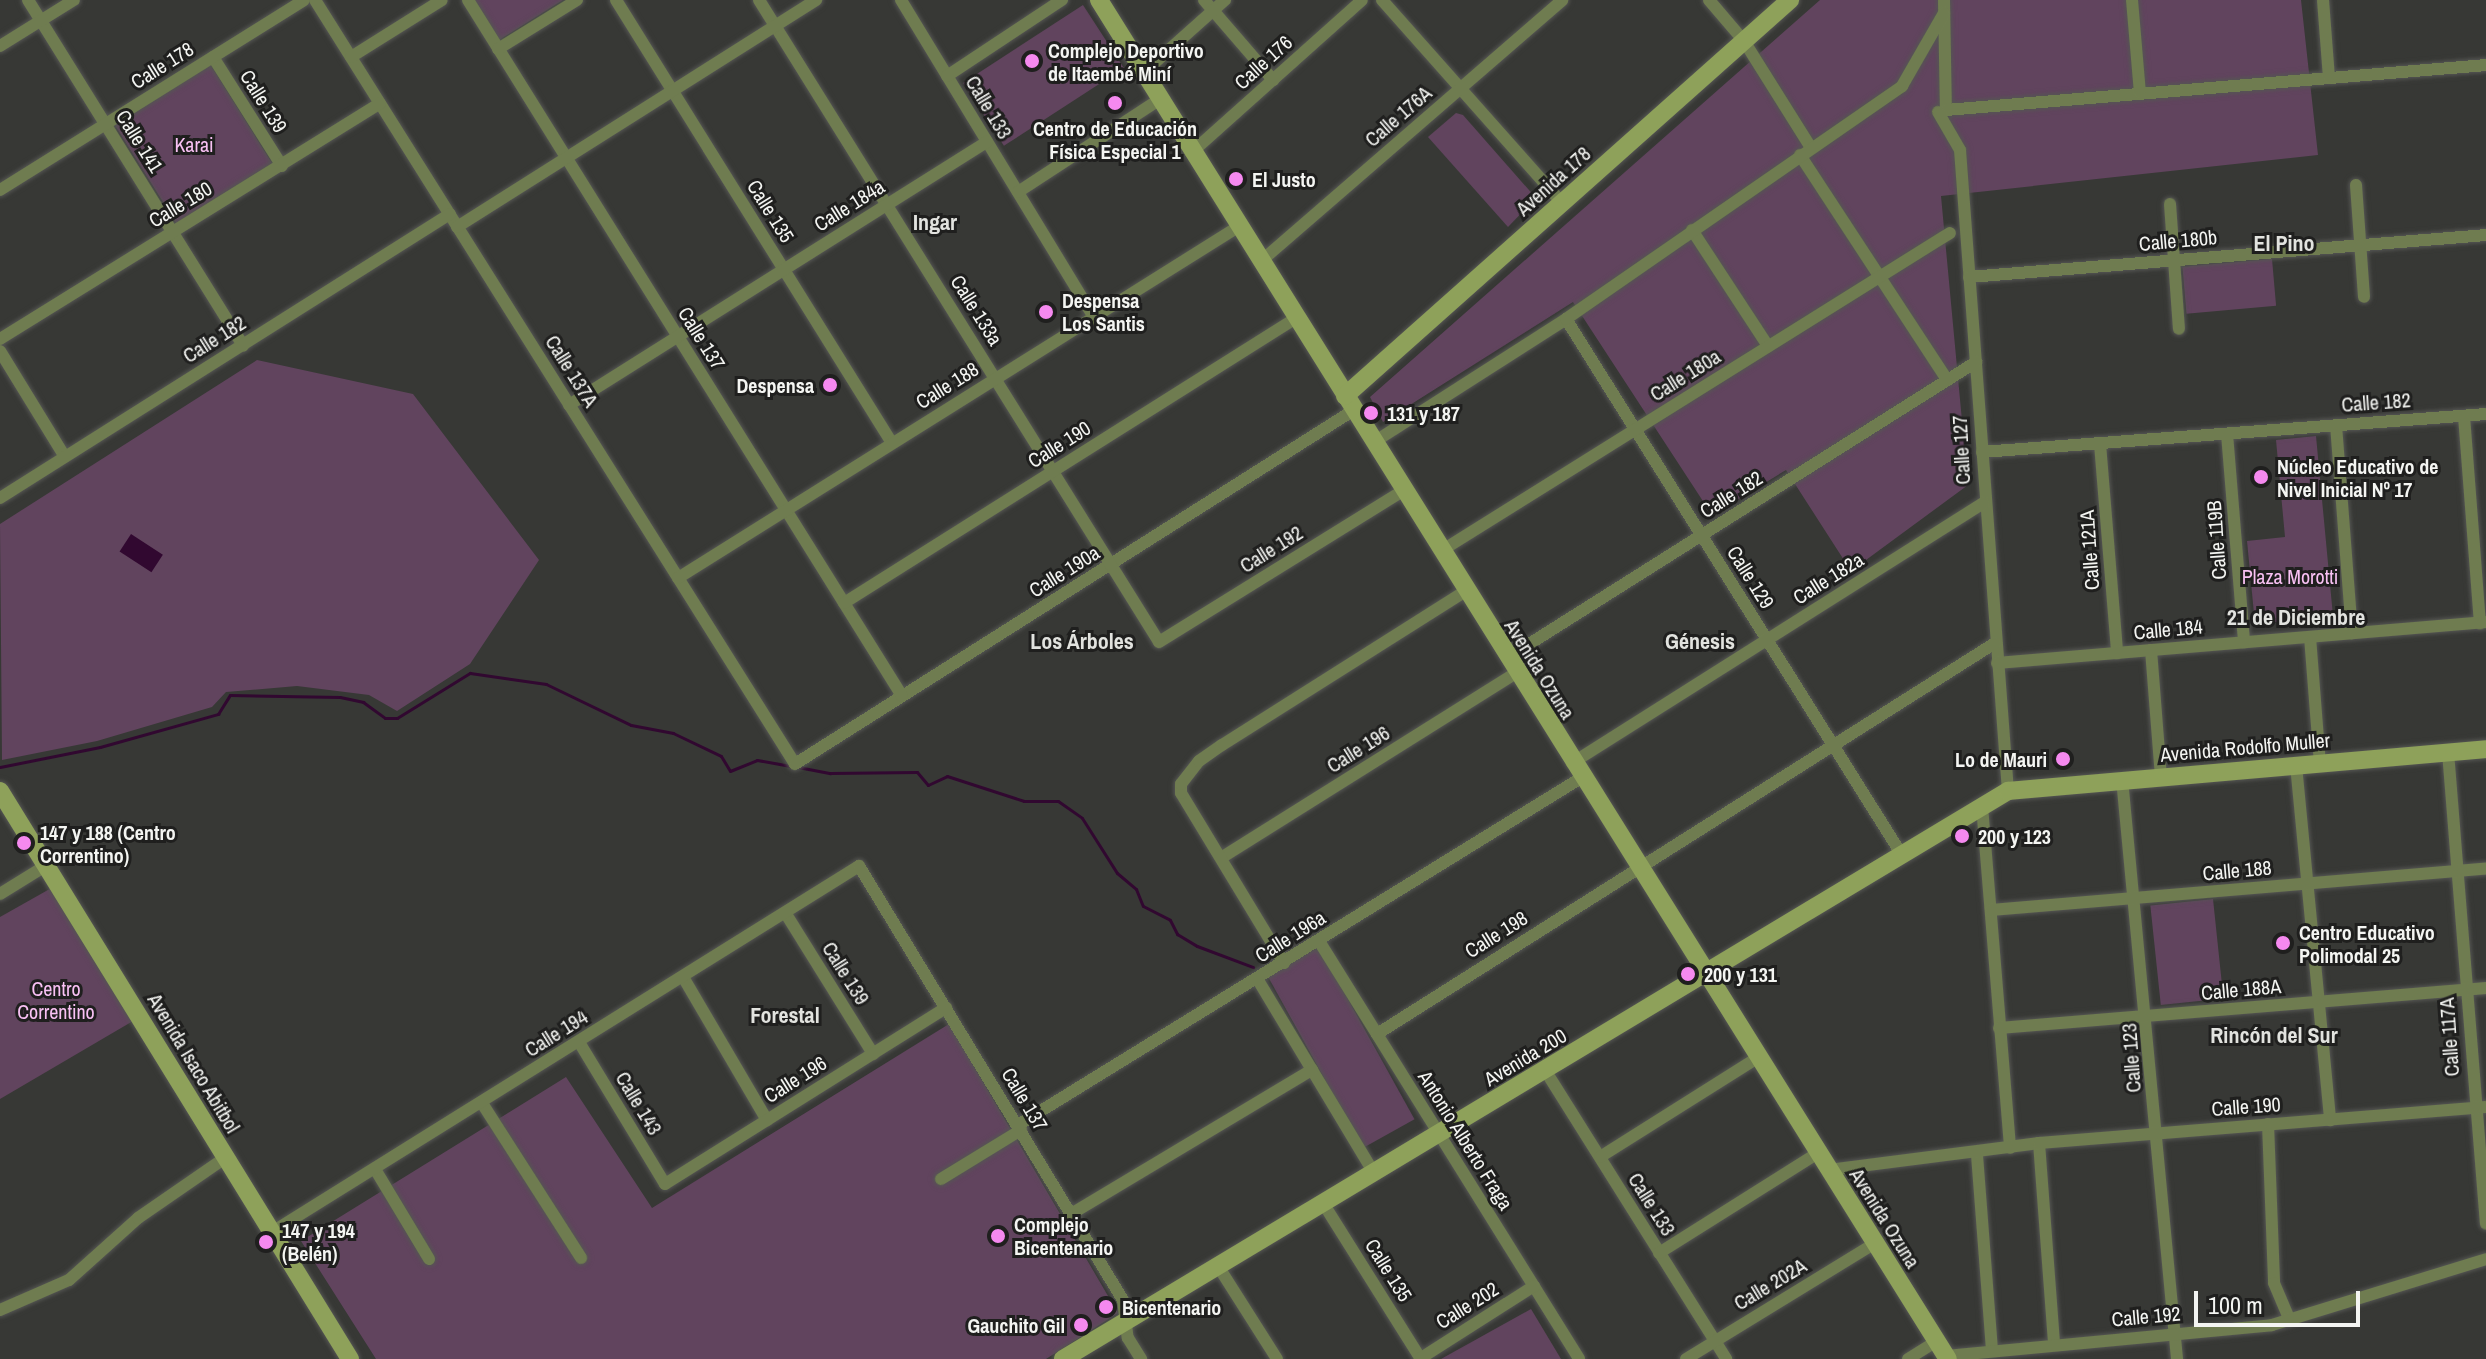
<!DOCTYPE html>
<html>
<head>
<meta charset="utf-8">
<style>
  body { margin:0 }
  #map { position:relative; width:2486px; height:1359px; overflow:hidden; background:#373835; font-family:"Archivo Narrow",sans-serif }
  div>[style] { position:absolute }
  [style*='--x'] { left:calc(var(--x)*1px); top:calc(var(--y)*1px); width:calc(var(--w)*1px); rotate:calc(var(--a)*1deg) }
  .green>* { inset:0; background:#61445e; transform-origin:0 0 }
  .water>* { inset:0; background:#310830; transform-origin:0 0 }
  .stream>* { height:3px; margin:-1.5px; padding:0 1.5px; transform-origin:1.5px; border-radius:1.5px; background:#310830 }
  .roads { filter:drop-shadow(0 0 2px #555653) drop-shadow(0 0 2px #555653) }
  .street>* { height:12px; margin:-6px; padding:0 6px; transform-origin:6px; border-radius:6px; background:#6f7c50 }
  .secondary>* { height:18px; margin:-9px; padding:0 9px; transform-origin:9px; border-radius:9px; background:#8ea15a }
  .dots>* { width:22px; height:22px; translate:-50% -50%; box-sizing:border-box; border:4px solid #1f1f1e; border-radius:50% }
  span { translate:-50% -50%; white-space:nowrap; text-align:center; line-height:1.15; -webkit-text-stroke:6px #1f1f1e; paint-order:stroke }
  .poi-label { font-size:20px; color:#f4f5f2; font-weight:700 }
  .left { translate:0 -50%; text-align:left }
  .right { translate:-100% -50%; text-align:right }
  .street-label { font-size:20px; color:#f4f5f2 }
  .park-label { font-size:20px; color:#f9c1f4 }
  .neighbourhood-label { font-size:22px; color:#e2e3df; font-weight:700 }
  .scale { position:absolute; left:2194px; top:1291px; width:166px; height:36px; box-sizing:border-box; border:4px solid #f4f5f2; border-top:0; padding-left:10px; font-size:24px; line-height:28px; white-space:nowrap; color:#f4f5f2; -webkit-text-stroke:6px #1f1f1e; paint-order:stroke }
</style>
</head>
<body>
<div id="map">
  <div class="green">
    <div style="clip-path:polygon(474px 0,563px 0,499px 40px)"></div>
    <div style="clip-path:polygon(1820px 0,2301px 0,2318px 155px,1941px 196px,1968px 485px,1851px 571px,1786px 470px,1712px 515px,1573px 302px,1383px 422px,1370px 397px)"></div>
    <div style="left:1083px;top:5px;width:75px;height:143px;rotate:57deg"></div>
    <div style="left:210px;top:64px;width:118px;height:113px;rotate:58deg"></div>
    <div style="clip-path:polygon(1456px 113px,1463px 115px,1536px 198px,1508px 227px,1428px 137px)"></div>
    <div style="left:2272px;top:259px;width:47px;height:90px;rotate:85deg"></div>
    <div style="clip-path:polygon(257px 360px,413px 394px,539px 560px,470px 664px,397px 711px,369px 695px,297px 686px,226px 692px,212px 707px,97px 741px,2px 760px,0 524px)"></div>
    <div style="clip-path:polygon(2316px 436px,2333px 616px,2255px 624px,2247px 541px,2285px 537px,2276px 440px)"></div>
    <div style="clip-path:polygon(55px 886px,133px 1021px,0 1099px,0 917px)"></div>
    <div style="left:2213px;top:899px;width:100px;height:63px;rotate:84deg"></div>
    <div style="left:1319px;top:947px;width:197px;height:59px;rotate:61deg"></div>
    <div style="clip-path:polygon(949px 1024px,1118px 1313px,1046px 1359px,376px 1359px,301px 1241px,566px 1077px,652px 1208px)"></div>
    <div style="clip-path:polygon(1531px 1309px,1561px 1359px,1441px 1359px)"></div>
  </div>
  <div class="water">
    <div style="left:131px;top:534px;width:38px;height:21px;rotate:33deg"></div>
  </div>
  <div class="stream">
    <div style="--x:0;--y:767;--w:102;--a:-11.3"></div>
    <div style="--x:100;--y:747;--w:123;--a:-15.6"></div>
    <div style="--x:218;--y:714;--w:22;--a:-58"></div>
    <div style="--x:230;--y:695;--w:110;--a:1"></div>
    <div style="--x:340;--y:697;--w:24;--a:12"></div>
    <div style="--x:363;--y:702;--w:27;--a:36"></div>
    <div style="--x:385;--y:718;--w:12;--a:0"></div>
    <div style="--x:397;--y:718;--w:86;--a:-31.7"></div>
    <div style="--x:470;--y:673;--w:77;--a:8.2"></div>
    <div style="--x:546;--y:684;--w:94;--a:25.8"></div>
    <div style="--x:631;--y:725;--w:43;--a:10.8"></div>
    <div style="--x:673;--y:733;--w:53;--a:25.6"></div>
    <div style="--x:721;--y:756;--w:17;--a:59"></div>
    <div style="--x:730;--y:771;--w:29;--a:-22"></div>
    <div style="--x:757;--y:760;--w:34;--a:10"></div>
    <div style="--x:798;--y:767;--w:33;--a:11"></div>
    <div style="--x:830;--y:773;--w:87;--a:-0.7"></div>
    <div style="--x:917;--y:772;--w:17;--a:50"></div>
    <div style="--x:928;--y:785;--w:21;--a:-25"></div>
    <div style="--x:947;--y:776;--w:81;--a:18"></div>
    <div style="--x:1024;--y:801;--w:34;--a:0"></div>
    <div style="--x:1058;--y:801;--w:29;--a:35"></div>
    <div style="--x:1082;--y:818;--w:65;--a:57.5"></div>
    <div style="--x:1117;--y:873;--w:25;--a:40"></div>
    <div style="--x:1136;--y:889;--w:18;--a:68"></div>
    <div style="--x:1143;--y:906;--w:30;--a:27"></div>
    <div style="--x:1170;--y:920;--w:16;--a:63"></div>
    <div style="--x:1177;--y:934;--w:23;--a:31"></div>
    <div style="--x:1197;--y:946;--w:60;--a:20.6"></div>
  </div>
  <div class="roads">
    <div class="street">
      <div style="--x:28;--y:0;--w:407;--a:58.1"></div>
      <div style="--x:315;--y:0;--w:902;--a:57.86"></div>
      <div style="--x:795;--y:764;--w:662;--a:-32.35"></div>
      <div style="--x:468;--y:0;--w:820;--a:58.05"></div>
      <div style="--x:616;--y:0;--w:522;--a:58.08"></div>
      <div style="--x:759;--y:0;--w:756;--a:58.07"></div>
      <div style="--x:1159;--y:642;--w:288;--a:-31.8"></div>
      <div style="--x:901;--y:0;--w:371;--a:58.7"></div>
      <div style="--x:1204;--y:0;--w:106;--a:49.2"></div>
      <div style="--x:1382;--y:0;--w:271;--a:48.4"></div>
      <div style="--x:1709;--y:0;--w:54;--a:49.5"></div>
      <div style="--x:1744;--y:41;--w:126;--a:57.9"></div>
      <div style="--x:1944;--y:0;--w:110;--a:89"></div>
      <div style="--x:1946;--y:110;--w:542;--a:-4.76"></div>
      <div style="--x:2132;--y:0;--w:93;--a:85.1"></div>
      <div style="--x:2323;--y:0;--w:78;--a:85.6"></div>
      <div style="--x:0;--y:46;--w:87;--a:-31.9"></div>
      <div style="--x:498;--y:49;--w:93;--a:-31.8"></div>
      <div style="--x:213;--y:57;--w:129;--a:57.7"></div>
      <div style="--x:351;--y:57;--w:107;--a:-32.1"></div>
      <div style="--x:1143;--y:73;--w:110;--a:-41.7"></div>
      <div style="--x:947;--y:76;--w:138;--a:-33.5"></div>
      <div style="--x:1938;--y:112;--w:44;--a:59.9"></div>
      <div style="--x:1960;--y:150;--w:643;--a:85.72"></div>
      <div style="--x:1191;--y:153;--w:229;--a:-41.8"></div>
      <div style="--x:1800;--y:155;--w:269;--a:56.8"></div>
      <div style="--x:2356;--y:185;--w:112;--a:85.9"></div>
      <div style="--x:0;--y:190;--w:358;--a:-32"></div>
      <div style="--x:1018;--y:192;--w:166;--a:-33.2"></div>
      <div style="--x:2170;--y:204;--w:125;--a:85.9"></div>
      <div style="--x:457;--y:227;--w:425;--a:-32.3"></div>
      <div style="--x:1692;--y:230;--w:139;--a:56.8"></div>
      <div style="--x:1260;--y:262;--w:400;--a:-40.9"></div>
      <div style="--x:1969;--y:277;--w:519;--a:-4.64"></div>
      <div style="--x:1566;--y:319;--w:633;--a:57.92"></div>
      <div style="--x:0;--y:339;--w:447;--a:-31.8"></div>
      <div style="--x:0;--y:351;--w:124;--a:58.5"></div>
      <div style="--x:569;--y:405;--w:494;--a:-32.2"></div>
      <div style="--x:2464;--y:416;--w:208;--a:85.6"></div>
      <div style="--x:2336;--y:425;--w:209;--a:85.6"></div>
      <div style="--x:2227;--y:434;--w:209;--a:85.3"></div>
      <div style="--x:1374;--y:442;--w:228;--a:-32.6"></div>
      <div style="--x:1566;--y:319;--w:409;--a:-34.7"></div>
      <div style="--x:1902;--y:86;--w:84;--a:-60.1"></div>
      <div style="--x:2100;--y:444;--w:210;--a:85.3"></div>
      <div style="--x:1982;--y:452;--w:505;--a:-4.31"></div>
      <div style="--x:0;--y:498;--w:532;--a:-32.26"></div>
      <div style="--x:1441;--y:551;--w:600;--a:-32"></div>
      <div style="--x:678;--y:578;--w:661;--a:-32.08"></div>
      <div style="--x:844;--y:603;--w:534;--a:-32.23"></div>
      <div style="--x:2310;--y:637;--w:126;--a:85.5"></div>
      <div style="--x:2151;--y:650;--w:126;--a:85.5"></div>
      <div style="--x:1507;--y:658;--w:555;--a:-32.26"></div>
      <div style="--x:1997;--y:663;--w:491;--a:-4.8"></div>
      <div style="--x:2448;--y:752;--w:473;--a:85.4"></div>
      <div style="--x:1572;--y:763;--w:487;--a:-32.3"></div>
      <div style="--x:2296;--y:765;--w:357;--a:84.5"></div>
      <div style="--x:2122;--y:779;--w:583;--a:84.58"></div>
      <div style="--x:1982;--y:806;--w:343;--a:85.3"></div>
      <div style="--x:1221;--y:858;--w:348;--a:-32.1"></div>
      <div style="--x:0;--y:894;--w:55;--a:-31.7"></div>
      <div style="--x:1991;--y:910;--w:497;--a:-4.8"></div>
      <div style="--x:786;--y:914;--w:165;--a:58.1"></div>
      <div style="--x:1319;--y:941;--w:492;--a:58.1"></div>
      <div style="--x:1284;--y:963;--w:199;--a:-121.2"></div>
      <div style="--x:1181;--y:793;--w:9;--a:-90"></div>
      <div style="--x:1181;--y:784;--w:29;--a:-52"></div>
      <div style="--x:1199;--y:761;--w:28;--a:-35"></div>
      <div style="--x:1222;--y:745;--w:289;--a:-32.3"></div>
      <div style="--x:683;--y:977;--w:166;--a:59.6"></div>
      <div style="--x:1258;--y:980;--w:225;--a:59"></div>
      <div style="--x:1999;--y:1028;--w:489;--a:-4.7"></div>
      <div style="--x:1377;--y:1034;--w:731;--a:-32.32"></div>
      <div style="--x:579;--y:1042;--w:166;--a:58.8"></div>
      <div style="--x:665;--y:1184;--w:332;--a:-32.1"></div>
      <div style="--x:1545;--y:1070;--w:341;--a:57.9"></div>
      <div style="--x:482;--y:1103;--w:184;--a:57.4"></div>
      <div style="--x:2268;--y:1124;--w:159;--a:87.8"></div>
      <div style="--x:2274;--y:1283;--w:39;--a:67"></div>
      <div style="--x:1018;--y:1125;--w:661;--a:-31.65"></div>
      <div style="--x:2039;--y:1143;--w:201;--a:85.7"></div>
      <div style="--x:1977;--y:1155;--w:194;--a:85.6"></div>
      <div style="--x:1600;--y:1157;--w:186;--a:-32.2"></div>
      <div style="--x:375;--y:1169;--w:105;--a:59"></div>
      <div style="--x:1829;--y:1170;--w:212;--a:-7.3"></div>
      <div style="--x:2039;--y:1143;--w:448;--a:-4.6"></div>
      <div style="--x:941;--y:1179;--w:94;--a:-31.5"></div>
      <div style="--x:1323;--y:1203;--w:184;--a:57.9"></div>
      <div style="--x:1071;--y:1214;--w:281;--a:-30.9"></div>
      <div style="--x:272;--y:1232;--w:692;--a:-31.94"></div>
      <div style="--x:859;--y:866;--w:508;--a:58.69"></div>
      <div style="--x:1123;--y:1300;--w:38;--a:83"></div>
      <div style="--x:1128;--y:1338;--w:25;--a:58"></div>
      <div style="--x:1659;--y:1253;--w:188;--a:-32.2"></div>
      <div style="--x:1218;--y:1266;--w:110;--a:57.6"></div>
      <div style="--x:0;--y:1310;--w:75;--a:-23.5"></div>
      <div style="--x:69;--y:1280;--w:93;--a:-41.9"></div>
      <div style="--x:138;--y:1218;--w:106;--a:-34.6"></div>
      <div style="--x:1946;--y:1356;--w:327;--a:-5.4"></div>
      <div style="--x:2272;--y:1325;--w:224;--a:-17.1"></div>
      <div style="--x:1421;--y:1358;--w:134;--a:-32.5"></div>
      <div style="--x:1686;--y:1359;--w:222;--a:-31.5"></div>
      <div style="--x:1908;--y:1359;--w:34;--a:-32"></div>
    </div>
    <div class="secondary">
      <div style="--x:1099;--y:0;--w:1602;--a:58.01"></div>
      <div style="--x:1345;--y:396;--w:596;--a:-41.67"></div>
      <div style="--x:0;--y:791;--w:667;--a:58.36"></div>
      <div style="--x:1063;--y:1359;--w:1103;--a:-31.01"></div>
      <div style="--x:2008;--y:791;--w:480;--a:-5"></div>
    </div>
  </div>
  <div class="dots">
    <div style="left:1032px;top:61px;background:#f589ef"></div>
    <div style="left:1115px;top:103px;background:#f589ef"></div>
    <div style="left:1236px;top:179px;background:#f589ef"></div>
    <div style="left:1046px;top:312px;background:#f589ef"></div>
    <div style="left:830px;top:385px;background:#f589ef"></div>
    <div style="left:1371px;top:413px;background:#f589ef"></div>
    <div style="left:2261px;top:477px;background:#f589ef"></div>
    <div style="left:2063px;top:759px;background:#f589ef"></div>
    <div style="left:1962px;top:836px;background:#f589ef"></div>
    <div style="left:24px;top:843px;background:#f589ef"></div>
    <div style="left:2283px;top:943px;background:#f589ef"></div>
    <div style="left:1688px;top:974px;background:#f589ef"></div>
    <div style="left:998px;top:1236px;background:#f589ef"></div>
    <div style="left:266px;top:1242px;background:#f589ef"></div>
    <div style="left:1106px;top:1307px;background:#f589ef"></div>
    <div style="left:1081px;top:1325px;background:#f589ef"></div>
  </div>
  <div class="poi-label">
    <span class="left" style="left:1048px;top:62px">Complejo Deportivo<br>de Itaembé Miní</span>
    <span style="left:1115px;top:140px">Centro de Educación<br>Física Especial 1</span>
    <span class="left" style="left:1252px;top:179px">El Justo</span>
    <span class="left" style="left:1062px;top:312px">Despensa<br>Los Santis</span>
    <span class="right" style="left:814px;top:385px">Despensa</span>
    <span class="left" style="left:1387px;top:413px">131 y 187</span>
    <span class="left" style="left:2277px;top:478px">Núcleo Educativo de<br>Nivel Inicial Nº 17</span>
    <span class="right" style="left:2047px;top:759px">Lo de Mauri</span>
    <span class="left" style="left:40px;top:844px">147 y 188 (Centro<br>Correntino)</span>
    <span class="left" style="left:1978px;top:836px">200 y 123</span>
    <span class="left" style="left:2299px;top:944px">Centro Educativo<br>Polimodal 25</span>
    <span class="left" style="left:1704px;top:974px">200 y 131</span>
    <span class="left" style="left:1014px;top:1236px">Complejo<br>Bicentenario</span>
    <span class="left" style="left:282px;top:1242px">147 y 194<br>(Belén)</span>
    <span class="left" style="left:1122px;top:1307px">Bicentenario</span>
    <span class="right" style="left:1065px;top:1325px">Gauchito Gil</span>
  </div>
  <div class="street-label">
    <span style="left:1263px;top:62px;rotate:-42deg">Calle 176</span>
    <span style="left:162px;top:65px;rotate:-32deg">Calle 178</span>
    <span style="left:264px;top:101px;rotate:58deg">Calle 139</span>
    <span style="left:989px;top:107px;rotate:59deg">Calle 133</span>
    <span style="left:1398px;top:116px;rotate:-41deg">Calle 176A</span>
    <span style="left:140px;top:141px;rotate:58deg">Calle 141</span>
    <span style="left:1553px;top:181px;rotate:-42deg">Avenida 178</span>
    <span style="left:180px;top:204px;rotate:-31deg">Calle 180</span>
    <span style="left:849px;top:205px;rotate:-32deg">Calle 184a</span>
    <span style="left:771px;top:211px;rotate:58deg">Calle 135</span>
    <span style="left:2178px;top:240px;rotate:-5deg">Calle 180b</span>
    <span style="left:977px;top:310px;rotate:58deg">Calle 133a</span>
    <span style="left:702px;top:338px;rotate:58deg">Calle 137</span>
    <span style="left:214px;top:339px;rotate:-32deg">Calle 182</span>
    <span style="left:572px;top:371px;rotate:58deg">Calle 137A</span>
    <span style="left:1685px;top:375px;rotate:-32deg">Calle 180a</span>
    <span style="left:947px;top:385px;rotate:-32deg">Calle 188</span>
    <span style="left:2376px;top:402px;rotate:-4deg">Calle 182</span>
    <span style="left:1059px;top:444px;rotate:-32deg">Calle 190</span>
    <span style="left:1961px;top:450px;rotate:-93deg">Calle 127</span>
    <span style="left:1731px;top:494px;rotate:-32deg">Calle 182</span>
    <span style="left:2216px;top:540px;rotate:-94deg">Calle 119B</span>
    <span style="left:1271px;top:549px;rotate:-32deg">Calle 192</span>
    <span style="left:2089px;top:550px;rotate:-94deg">Calle 121A</span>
    <span style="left:1064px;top:571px;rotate:-32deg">Calle 190a</span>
    <span style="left:1751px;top:577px;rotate:58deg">Calle 129</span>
    <span style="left:1828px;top:578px;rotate:-32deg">Calle 182a</span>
    <span style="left:2168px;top:629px;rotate:-5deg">Calle 184</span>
    <span style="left:1540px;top:669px;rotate:58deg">Avenida Ozuna</span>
    <span style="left:2245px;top:747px;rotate:-5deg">Avenida Rodolfo Muller</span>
    <span style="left:1358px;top:749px;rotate:-32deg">Calle 196</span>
    <span style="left:2237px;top:870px;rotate:-5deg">Calle 188</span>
    <span style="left:1496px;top:934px;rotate:-32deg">Calle 198</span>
    <span style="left:1290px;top:936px;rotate:-32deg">Calle 196a</span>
    <span style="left:846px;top:973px;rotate:58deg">Calle 139</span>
    <span style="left:2241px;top:989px;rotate:-5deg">Calle 188A</span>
    <span style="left:556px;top:1033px;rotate:-32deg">Calle 194</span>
    <span style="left:2449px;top:1037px;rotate:-94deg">Calle 117A</span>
    <span style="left:1525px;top:1057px;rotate:-31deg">Avenida 200</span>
    <span style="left:2131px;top:1058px;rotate:-94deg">Calle 123</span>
    <span style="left:194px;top:1063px;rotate:59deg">Avenida Isaco Abitbol</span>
    <span style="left:795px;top:1079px;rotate:-32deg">Calle 196</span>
    <span style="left:1025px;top:1099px;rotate:59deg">Calle 137</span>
    <span style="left:639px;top:1103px;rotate:59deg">Calle 143</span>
    <span style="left:2246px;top:1106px;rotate:-4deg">Calle 190</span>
    <span style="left:1466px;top:1140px;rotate:58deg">Antonio Alberto Fraga</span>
    <span style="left:1652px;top:1204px;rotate:58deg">Calle 133</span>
    <span style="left:1885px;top:1218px;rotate:58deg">Avenida Ozuna</span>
    <span style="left:1389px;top:1270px;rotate:58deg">Calle 135</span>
    <span style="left:1770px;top:1284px;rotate:-31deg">Calle 202A</span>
    <span style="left:1467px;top:1305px;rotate:-32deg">Calle 202</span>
    <span style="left:2146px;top:1316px;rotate:-5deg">Calle 192</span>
  </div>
  <div class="park-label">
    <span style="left:194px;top:144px">Karai</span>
    <span style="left:2290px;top:576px">Plaza Morotti</span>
    <span style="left:56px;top:1000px">Centro<br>Correntino</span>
  </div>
  <div class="neighbourhood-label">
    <span style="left:935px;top:223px">Ingar</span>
    <span style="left:2284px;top:244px">El Pino</span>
    <span style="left:2296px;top:618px">21 de Diciembre</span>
    <span style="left:1082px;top:642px">Los Árboles</span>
    <span style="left:1700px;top:642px">Génesis</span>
    <span style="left:785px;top:1016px">Forestal</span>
    <span style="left:2274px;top:1036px">Rincón del Sur</span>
  </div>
  <div class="scale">100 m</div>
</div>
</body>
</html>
